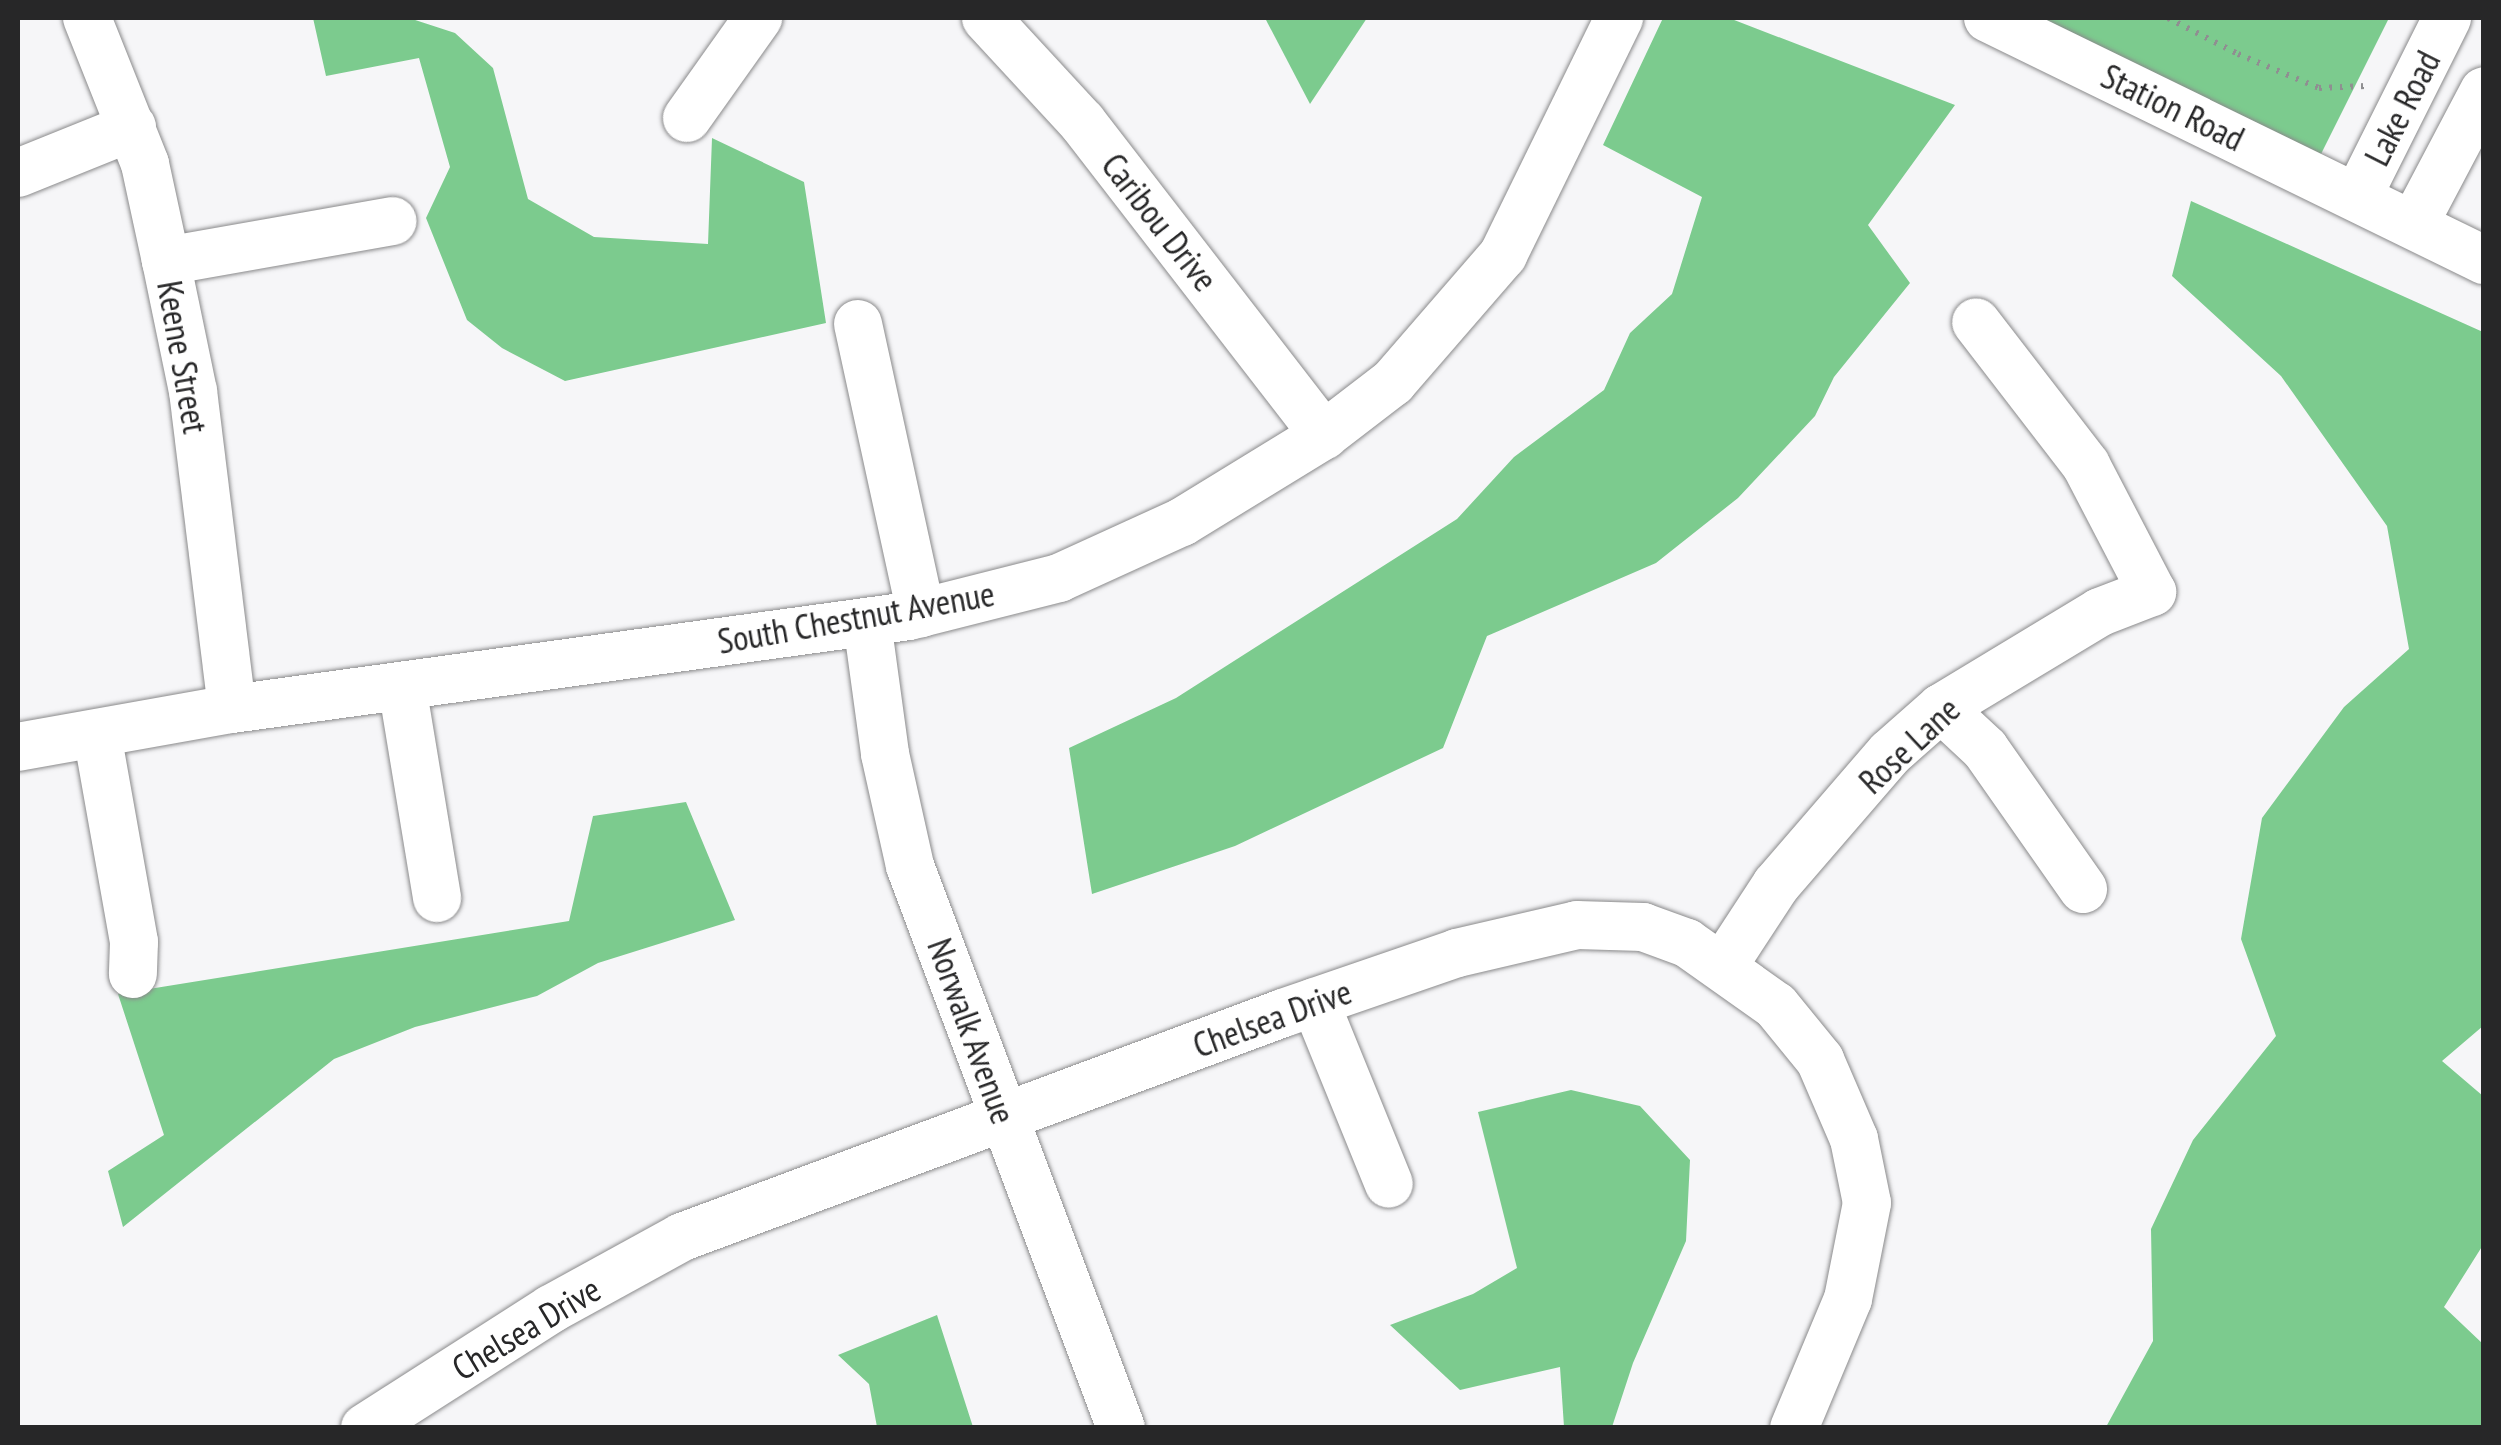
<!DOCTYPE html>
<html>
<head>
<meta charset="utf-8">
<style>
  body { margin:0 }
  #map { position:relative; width:2501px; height:1445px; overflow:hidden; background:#f6f6f8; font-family:"PT Sans Narrow",sans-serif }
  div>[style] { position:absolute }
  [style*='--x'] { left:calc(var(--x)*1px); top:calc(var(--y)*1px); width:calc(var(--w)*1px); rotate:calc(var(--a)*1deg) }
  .forest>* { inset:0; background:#7ccb8e }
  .path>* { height:6px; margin-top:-3px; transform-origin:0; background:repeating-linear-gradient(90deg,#8f8f91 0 2.5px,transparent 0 10.5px) }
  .roads { filter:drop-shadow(0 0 2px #8a8a8b) drop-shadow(0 0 2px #8a8a8b) }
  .minor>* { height:48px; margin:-24px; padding:0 24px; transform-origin:24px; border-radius:24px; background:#fff }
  span { translate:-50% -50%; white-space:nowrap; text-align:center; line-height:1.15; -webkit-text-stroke:8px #fff; paint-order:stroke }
  .street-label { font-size:35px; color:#272728 }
  .frame { position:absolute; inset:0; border:20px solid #272728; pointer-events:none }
</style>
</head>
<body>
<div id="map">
  <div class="forest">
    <div style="clip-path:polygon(313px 18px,409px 18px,455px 33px,493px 68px,528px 199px,594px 237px,708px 244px,712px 138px,804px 182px,826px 323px,565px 381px,502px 348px,467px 320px,426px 218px,450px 167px,419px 58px,326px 76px)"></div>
    <div style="clip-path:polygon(1265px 18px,1367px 18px,1310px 104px)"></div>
    <div style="clip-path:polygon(1663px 18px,1729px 18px,1955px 105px,1868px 225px,1910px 283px,1834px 377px,1815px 416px,1738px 498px,1656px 563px,1487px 636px,1443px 748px,1235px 846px,1092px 894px,1069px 748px,1176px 698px,1457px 519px,1514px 457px,1604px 390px,1630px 333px,1672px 294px,1702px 197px,1603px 145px)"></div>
    <div style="clip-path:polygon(1982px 18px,2389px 18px,2310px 176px)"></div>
    <div style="clip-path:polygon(2191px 201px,2483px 332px,2483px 1026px,2442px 1061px,2483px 1096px,2483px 1245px,2444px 1307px,2483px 1344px,2483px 1427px,2106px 1427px,2153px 1341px,2151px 1229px,2193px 1140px,2276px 1036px,2241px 939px,2262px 818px,2344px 707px,2409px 649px,2387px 526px,2281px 376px,2172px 276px)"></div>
    <div style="clip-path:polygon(686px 802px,735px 920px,598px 963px,537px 996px,415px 1027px,334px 1059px,123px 1227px,108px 1171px,164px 1135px,118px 994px,569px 921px,593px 816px)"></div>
    <div style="clip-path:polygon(1571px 1090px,1640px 1106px,1690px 1160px,1686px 1241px,1633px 1363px,1612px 1427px,1564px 1427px,1560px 1367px,1460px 1390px,1390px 1325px,1473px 1294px,1517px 1268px,1478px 1112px)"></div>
    <div style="clip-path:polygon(937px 1315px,973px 1427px,877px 1427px,869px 1384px,838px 1355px)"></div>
  </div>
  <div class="path">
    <div style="--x:2168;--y:18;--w:79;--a:27.2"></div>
    <div style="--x:2238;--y:54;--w:88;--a:22.8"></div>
    <div style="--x:2319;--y:88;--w:47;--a:-2.4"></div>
  </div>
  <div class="roads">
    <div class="minor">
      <div style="--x:87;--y:18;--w:157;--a:68.3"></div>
      <div style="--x:145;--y:164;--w:99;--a:77.8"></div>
      <div style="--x:166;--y:261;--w:133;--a:78.3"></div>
      <div style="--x:193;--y:391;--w:320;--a:83"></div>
      <div style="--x:986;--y:18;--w:142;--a:47.3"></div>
      <div style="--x:1082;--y:122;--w:396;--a:52.3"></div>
      <div style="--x:1988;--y:18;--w:552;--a:26.01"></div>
      <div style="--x:687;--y:118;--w:123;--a:-54.6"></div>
      <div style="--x:18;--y:173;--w:123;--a:-22"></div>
      <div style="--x:2358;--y:196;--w:199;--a:-63.4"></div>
      <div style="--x:2414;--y:224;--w:150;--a:-62.2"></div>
      <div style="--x:166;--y:261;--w:230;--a:-10"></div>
      <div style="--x:858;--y:324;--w:296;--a:77.7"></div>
      <div style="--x:867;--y:622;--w:133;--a:82.2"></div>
      <div style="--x:885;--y:754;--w:115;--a:77.4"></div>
      <div style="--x:910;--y:866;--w:600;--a:69.42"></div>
      <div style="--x:402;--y:686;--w:215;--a:80.6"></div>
      <div style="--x:1941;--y:708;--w:60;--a:43"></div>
      <div style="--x:1985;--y:749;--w:171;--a:55"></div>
      <div style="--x:97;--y:734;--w:211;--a:79.9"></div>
      <div style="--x:134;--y:942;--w:32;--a:92"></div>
      <div style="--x:18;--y:747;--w:217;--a:-10.1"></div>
      <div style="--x:232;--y:709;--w:683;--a:-7.82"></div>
      <div style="--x:909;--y:616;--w:155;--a:-14.2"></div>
      <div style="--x:1059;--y:578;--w:135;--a:-24.5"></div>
      <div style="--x:1182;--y:522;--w:167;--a:-31.5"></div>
      <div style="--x:1324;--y:435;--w:87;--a:-37.5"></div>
      <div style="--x:1393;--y:382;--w:168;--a:-49.1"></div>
      <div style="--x:1503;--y:255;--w:264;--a:-63.9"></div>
      <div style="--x:1723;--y:966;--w:97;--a:-56.8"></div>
      <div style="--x:1776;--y:885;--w:174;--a:-49.2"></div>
      <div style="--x:1890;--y:753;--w:68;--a:-41.4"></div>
      <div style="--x:1941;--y:708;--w:186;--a:-31.1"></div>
      <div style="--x:2100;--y:612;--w:56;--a:-21"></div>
      <div style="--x:2152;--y:592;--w:143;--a:-117.5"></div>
      <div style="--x:2086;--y:465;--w:180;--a:-127.6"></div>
      <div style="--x:1315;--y:1002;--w:196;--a:67.9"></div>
      <div style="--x:365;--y:1428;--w:221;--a:-32.6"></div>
      <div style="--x:551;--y:1309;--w:149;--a:-28.8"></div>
      <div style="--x:682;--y:1237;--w:641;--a:-20.44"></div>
      <div style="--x:1283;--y:1013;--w:184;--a:-19"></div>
      <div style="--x:1457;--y:953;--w:123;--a:-13.1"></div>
      <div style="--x:1577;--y:925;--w:66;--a:1.7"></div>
      <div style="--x:1643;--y:927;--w:47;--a:20"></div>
      <div style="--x:1687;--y:943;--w:109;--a:35.3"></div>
      <div style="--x:1776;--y:1006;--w:70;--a:50.8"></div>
      <div style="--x:1820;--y:1060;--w:86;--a:66.7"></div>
      <div style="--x:1854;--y:1139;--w:65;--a:78.5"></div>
      <div style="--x:1867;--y:1203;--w:98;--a:101.2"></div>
      <div style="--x:1848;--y:1299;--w:140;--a:112.7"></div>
    </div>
  </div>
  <div class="street-label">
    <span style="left:2173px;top:107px;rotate:26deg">Station Road</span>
    <span style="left:2402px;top:108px;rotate:-63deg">Lake Road</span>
    <span style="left:1160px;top:222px;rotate:52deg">Caribou Drive</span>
    <span style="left:183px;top:357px;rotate:80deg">Keene Street</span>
    <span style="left:856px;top:617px;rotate:-10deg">South Chestnut Avenue</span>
    <span style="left:1909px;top:745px;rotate:-43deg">Rose Lane</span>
    <span style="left:1272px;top:1018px;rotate:-20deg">Chelsea Drive</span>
    <span style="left:972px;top:1031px;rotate:70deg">Norwalk Avenue</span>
    <span style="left:526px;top:1328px;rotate:-31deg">Chelsea Drive</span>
  </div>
  <div class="frame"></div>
</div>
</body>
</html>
